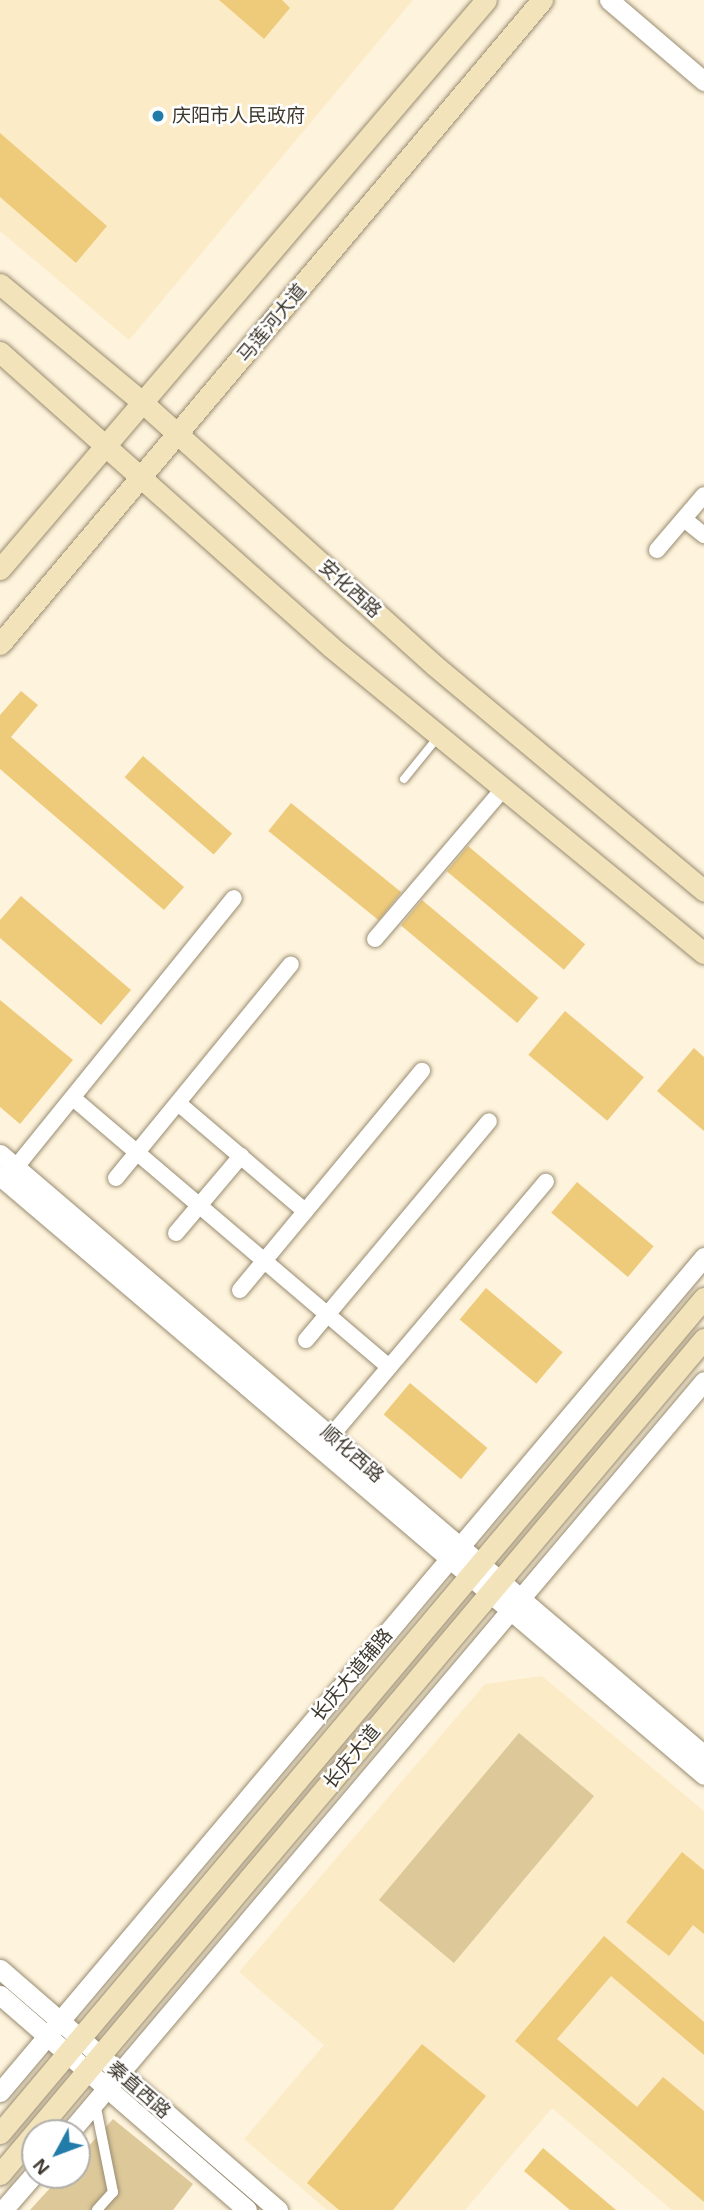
<!DOCTYPE html>
<html>
<head>
<meta charset="utf-8">
<style>
  body { margin:0 }
  #map { position:relative; width:704px; height:2210px; overflow:hidden; background:#fef3dc; font-family:Arial,"Noto Sans SC",sans-serif }
  div>[style] { position:absolute }
  [style*='--x'] { left:calc(var(--x)*1px); top:calc(var(--y)*1px); width:calc(var(--w)*1px); rotate:calc(var(--a)*1deg) }
  .built>* { inset:0; background:#fcebc7 }
  .green>* { inset:0; background:#ddc89a; transform-origin:0 0 }
  .building>* { inset:0; background:#eecb7b; transform-origin:0 0 }
  .roads { filter:drop-shadow(0 0 2px #988c71) drop-shadow(0 0 2px #988c71) }
  .service>* { height:8px; margin:-4px; padding:0 4px; transform-origin:4px; border-radius:4px; background:#fff }
  .pedestrian>* { height:10px; margin:-5px; padding:0 5px; transform-origin:5px; border-radius:5px; background:#fff }
  .minor>* { height:16px; margin:-8px; padding:0 8px; transform-origin:8px; border-radius:8px; background:#fff }
  .tertiary>* { height:19px; margin:-9.5px; padding:0 9.5px; transform-origin:9.5px; border-radius:9.5px; background:#fff }
  .secondary>* { height:21px; margin:-10.5px; padding:0 10.5px; transform-origin:10.5px; border-radius:10.5px; background:#f2e3ba }
  .dots>* { width:19px; height:19px; translate:-50% -50%; box-sizing:border-box; border:4px solid #fff; border-radius:50% }
  span { translate:-50% -50%; white-space:nowrap; text-align:center; line-height:1.15; -webkit-text-stroke:5px #fff; paint-order:stroke }
  .poi-label { font-size:19px; color:#3d382d }
  .left { translate:0 -50%; text-align:left }
  .street-label { font-size:19px; color:#3d382d }
  .north { position:absolute; left:21px; top:2119px; width:70px; height:70px; box-sizing:border-box; background:#fff; border:2px solid #b1afab; border-radius:50%; rotate:229deg; font-size:19px; font-weight:700; line-height:28px; text-align:center; color:#3d382d }
  .north::after { content:''; display:block; margin:auto; width:24px; height:32px; background:#227caa; clip-path:polygon(50% 0,100% 100%,50% 72%,0 100%) }
</style>
</head>
<body>
<div id="map">
  <div class="built">
    <div style="clip-path:polygon(0 0,413px 0,129px 340px,0 231px)"></div>
    <div style="clip-path:polygon(542px 1676px,704px 1811px,704px 2210px,672px 2210px,552px 2108px,465px 2210px,327px 2210px,244px 2139px,324px 2045px,239px 1972px,485px 1684px)"></div>
  </div>
  <div class="green">
    <div style="left:519px;top:1733px;width:98px;height:218px;rotate:40deg"></div>
    <div style="clip-path:polygon(113px 2119px,193px 2184px,173px 2210px,30px 2210px,62px 2175px,77px 2175px,77px 2159px)"></div>
  </div>
  <div class="building">
    <div style="clip-path:polygon(219px 0,282px 0,290px 8px,264px 39px)"></div>
    <div style="clip-path:polygon(0 133px,107px 226px,76px 263px,0 197px)"></div>
    <div style="clip-path:polygon(21px 691px,38px 705px,11px 737px,184px 887px,164px 910px,0 769px,0 715px)"></div>
    <div style="left:143px;top:756px;width:118px;height:28px;rotate:41deg"></div>
    <div style="left:291px;top:803px;width:142px;height:36px;rotate:39deg"></div>
    <div style="left:468px;top:846px;width:153px;height:33px;rotate:40deg"></div>
    <div style="clip-path:polygon(21px 896px,131px 990px,101px 1025px,0 938px,0 920px)"></div>
    <div style="left:422px;top:900px;width:152px;height:33px;rotate:40deg"></div>
    <div style="clip-path:polygon(0 1000px,73px 1060px,20px 1124px,0 1107px)"></div>
    <div style="left:565px;top:1011px;width:103px;height:57px;rotate:40deg"></div>
    <div style="clip-path:polygon(694px 1048px,704px 1057px,704px 1131px,657px 1091px)"></div>
    <div style="left:577px;top:1182px;width:100px;height:40px;rotate:40deg"></div>
    <div style="left:486px;top:1288px;width:100px;height:41px;rotate:40deg"></div>
    <div style="left:410px;top:1383px;width:101px;height:41px;rotate:40deg"></div>
    <div style="clip-path:polygon(682px 1852px,704px 1870px,704px 1934px,693px 1925px,669px 1956px,626px 1922px)"></div>
    <div style="clip-path:polygon(604px 1936px,704px 2022px,704px 2055px,611px 1976px,557px 2039px,637px 2107px,663px 2077px,704px 2111px,704px 2202px,515px 2041px)"></div>
    <div style="clip-path:polygon(422px 2044px,486px 2096px,393px 2210px,339px 2210px,307px 2183px)"></div>
    <div style="clip-path:polygon(543px 2148px,616px 2210px,570px 2210px,524px 2171px)"></div>
  </div>
  <div class="roads">
    <div class="service">
      <div style="--x:404;--y:779;--w:54;--a:-51"></div>
    </div>
    <div class="pedestrian">
      <div style="--x:95;--y:2103;--w:91;--a:78.6"></div>
      <div style="--x:113;--y:2192;--w:24;--a:132"></div>
    </div>
    <div class="minor">
      <div style="--x:684;--y:519;--w:26;--a:39"></div>
      <div style="--x:657;--y:550;--w:72;--a:-49.5"></div>
      <div style="--x:375;--y:939;--w:199;--a:-49.5"></div>
      <div style="--x:73;--y:1098;--w:415;--a:40.4"></div>
      <div style="--x:178;--y:1103;--w:167;--a:40.4"></div>
      <div style="--x:16;--y:1167;--w:346;--a:-51"></div>
      <div style="--x:116;--y:1178;--w:276;--a:-50.7"></div>
      <div style="--x:176;--y:1233;--w:101;--a:-49.8"></div>
      <div style="--x:240;--y:1290;--w:285;--a:-50.3"></div>
      <div style="--x:306;--y:1340;--w:285;--a:-50.1"></div>
      <div style="--x:331;--y:1436;--w:333;--a:-49.8"></div>
    </div>
    <div class="tertiary">
      <div style="--x:609;--y:0;--w:125;--a:40.5"></div>
      <div style="--x:0;--y:1154;--w:926;--a:40.49"></div>
      <div style="--x:0;--y:1176;--w:924;--a:40.39"></div>
      <div style="--x:0;--y:1969;--w:368;--a:40.9"></div>
      <div style="--x:0;--y:1995;--w:327;--a:41"></div>
      <div style="--x:0;--y:2092;--w:1092;--a:-49.87"></div>
      <div style="--x:69;--y:2133;--w:984;--a:-49.82"></div>
      <div style="--x:3;--y:2210;--w:49;--a:-49.1"></div>
    </div>
    <div class="secondary">
      <div style="--x:0;--y:284;--w:185;--a:39.7"></div>
      <div style="--x:142;--y:402;--w:393;--a:42"></div>
      <div style="--x:434;--y:665;--w:352;--a:39.9"></div>
      <div style="--x:0;--y:352;--w:443;--a:41.7"></div>
      <div style="--x:331;--y:647;--w:482;--a:39.4"></div>
      <div style="--x:0;--y:569;--w:748;--a:-49.5"></div>
      <div style="--x:0;--y:644;--w:842;--a:-49.92"></div>
      <div style="--x:0;--y:2133;--w:1092;--a:-49.87"></div>
      <div style="--x:0;--y:2174;--w:1092;--a:-49.87"></div>
    </div>
  </div>
  <div class="dots">
    <div style="left:158px;top:116px;background:#227caa"></div>
  </div>
  <div class="poi-label">
    <span class="left" style="left:172px;top:116px">庆阳市人民政府</span>
  </div>
  <div class="street-label">
    <span style="left:272px;top:323px;rotate:-50deg">马莲河大道</span>
    <span style="left:350px;top:589px;rotate:42deg">安化西路</span>
    <span style="left:352px;top:1454px;rotate:41deg">顺化西路</span>
    <span style="left:352px;top:1675px;rotate:-50deg">长庆大道辅路</span>
    <span style="left:352px;top:1757px;rotate:-50deg">长庆大道</span>
    <span style="left:139px;top:2090px;rotate:41deg">秦直西路</span>
  </div>
  <div class="north">N</div>
</div>
</body>
</html>
